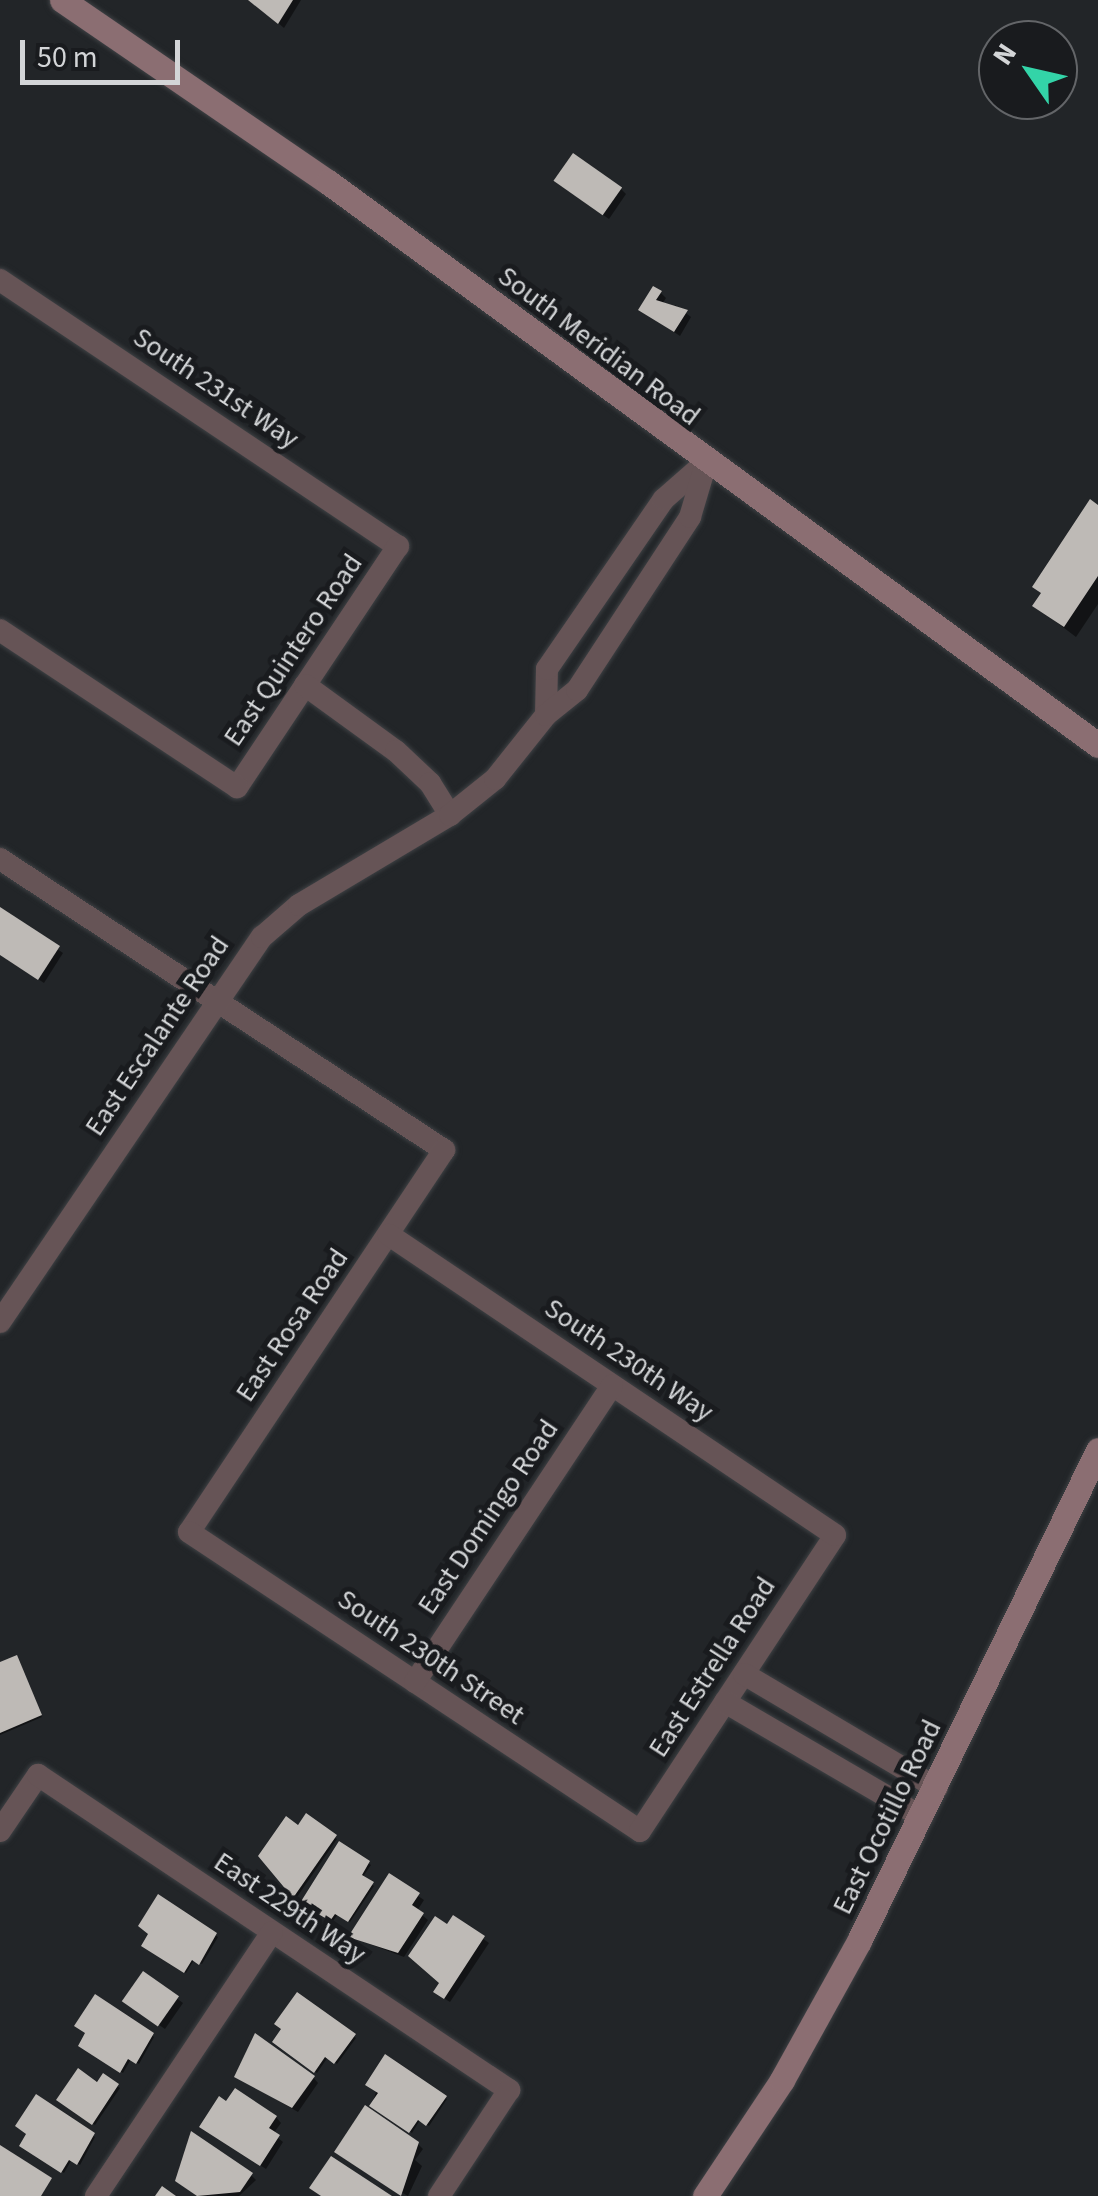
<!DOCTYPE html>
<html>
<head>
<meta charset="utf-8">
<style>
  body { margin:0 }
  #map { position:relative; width:1098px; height:2196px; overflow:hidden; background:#222528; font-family:"Source Sans 3",sans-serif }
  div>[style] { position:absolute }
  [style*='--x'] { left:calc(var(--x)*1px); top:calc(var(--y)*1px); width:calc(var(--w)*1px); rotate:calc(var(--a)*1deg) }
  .shadow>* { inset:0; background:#0007 }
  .building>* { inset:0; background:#bebab6; transform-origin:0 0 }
  .roads { filter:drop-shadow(0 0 2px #3e4144) drop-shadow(0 0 2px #3e4144) }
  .street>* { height:22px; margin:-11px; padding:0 11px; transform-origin:11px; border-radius:11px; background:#665456 }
  .secondary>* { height:25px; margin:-12.5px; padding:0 12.5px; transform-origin:12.5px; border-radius:12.5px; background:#8b6e72 }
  span { translate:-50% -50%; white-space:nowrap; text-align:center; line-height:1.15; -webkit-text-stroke:10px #191b1e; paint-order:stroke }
  .street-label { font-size:28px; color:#d3d5d7 }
  .north { position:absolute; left:978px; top:20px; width:100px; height:100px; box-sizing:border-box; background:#191b1e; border:2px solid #636568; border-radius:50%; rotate:304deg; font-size:28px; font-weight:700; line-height:40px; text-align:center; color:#d3d5d7 }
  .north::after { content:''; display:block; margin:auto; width:35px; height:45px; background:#33d4a8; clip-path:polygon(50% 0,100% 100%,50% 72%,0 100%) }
  .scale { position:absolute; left:20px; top:40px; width:160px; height:45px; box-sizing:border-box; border:5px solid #d3d5d7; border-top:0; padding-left:12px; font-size:30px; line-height:35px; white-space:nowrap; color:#d3d5d7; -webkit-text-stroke:8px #191b1e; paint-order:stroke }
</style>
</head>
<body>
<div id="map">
  <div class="shadow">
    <div style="clip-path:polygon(251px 0,301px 0,284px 28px)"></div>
    <div style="clip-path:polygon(562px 186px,621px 189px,626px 194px,609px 219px)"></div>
    <div style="clip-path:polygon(661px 293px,666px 298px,661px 306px,671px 312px,675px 305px,691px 317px,680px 336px,641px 310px)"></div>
    <div style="clip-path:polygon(1098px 508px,1098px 604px,1076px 637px,1035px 606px,1043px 595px,1035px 587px)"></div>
    <div style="clip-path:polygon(0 910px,63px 953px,44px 983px,0 954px)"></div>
    <div style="clip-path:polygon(18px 1660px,42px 1717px,0 1735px,0 1665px)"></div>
    <div style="clip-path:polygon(307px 1817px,337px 1839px,297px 1897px,261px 1856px)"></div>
    <div style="clip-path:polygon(340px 1845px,371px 1865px,362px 1878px,374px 1886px,350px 1922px,338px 1914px,333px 1921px,305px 1904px)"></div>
    <div style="clip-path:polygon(390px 1877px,424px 1900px,417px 1911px,428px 1920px,404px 1957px,351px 1937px)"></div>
    <div style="clip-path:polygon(159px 1898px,218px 1937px,202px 1964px,194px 1960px,186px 1973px,146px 1947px)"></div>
    <div style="clip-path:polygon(454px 1918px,489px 1943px,450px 2002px,442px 1997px,442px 1983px)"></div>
    <div style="clip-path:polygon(144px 1974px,183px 2003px,165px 2029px,131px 2006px)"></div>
    <div style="clip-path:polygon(298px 1996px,356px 2038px,337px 2064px,328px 2057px,317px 2073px,275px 2042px)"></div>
    <div style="clip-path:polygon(96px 1997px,154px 2037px,139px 2064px,131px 2059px,123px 2073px,83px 2047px)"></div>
    <div style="clip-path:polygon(386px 2058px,447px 2099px,429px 2126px,420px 2120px,412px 2133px,372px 2105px)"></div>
    <div style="clip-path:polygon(104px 2077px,120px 2088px,95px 2125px,59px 2100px)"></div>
    <div style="clip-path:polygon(237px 2077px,313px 2077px,318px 2083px,298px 2112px)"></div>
    <div style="clip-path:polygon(37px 2098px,95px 2137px,80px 2165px,72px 2159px,64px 2173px,24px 2147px)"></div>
    <div style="clip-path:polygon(276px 2117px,281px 2123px,273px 2134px,283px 2142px,266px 2169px,208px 2131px)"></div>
    <div style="clip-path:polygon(417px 2143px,423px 2149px,415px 2160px,422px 2166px,408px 2196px,342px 2157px)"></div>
    <div style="clip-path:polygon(251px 2175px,256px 2180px,239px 2196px,198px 2196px,183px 2186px)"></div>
  </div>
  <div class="building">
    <div style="clip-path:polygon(248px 0,293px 0,278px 24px)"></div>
    <div style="left:573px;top:153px;width:60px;height:34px;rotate:35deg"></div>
    <div style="clip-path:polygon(653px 286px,662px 291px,656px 300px,688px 310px,674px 332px,638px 310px)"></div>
    <div style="clip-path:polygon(1090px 499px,1098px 505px,1098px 576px,1064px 627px,1032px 606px,1041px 593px,1032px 587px)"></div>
    <div style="clip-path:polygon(0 907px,60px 946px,38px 980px,0 955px)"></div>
    <div style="clip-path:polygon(17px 1655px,42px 1715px,0 1733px,0 1662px)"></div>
    <div style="clip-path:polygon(306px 1813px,337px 1835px,293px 1898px,258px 1856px,286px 1816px,298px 1825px)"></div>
    <div style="clip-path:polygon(339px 1841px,370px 1861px,362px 1875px,374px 1882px,348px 1922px,335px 1914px,330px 1921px,300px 1903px)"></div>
    <div style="clip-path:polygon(389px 1873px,420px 1893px,412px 1905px,424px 1913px,398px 1953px,348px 1937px)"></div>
    <div style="clip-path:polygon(158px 1894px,217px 1933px,199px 1965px,192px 1960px,184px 1973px,141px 1946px,148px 1934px,138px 1926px)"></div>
    <div style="clip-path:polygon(453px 1915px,485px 1936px,444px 1999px,433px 1992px,439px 1983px,408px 1956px,435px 1916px,447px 1924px)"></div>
    <div style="left:143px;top:1971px;width:44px;height:37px;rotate:35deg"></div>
    <div style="clip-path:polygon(297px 1992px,356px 2034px,334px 2064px,325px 2057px,314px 2073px,272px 2042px,281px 2029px,274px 2024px)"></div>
    <div style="clip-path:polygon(95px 1994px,154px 2033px,136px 2064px,128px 2059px,120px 2073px,78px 2046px,85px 2033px,74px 2026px)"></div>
    <div style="clip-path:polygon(255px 2033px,315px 2076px,292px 2108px,234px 2077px)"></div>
    <div style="clip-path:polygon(385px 2054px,447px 2096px,426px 2126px,418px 2120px,409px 2133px,369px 2106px,378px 2093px,365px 2085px)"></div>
    <div style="clip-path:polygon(78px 2068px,97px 2082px,103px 2073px,119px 2084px,92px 2125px,56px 2100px)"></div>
    <div style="clip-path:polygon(235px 2088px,277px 2116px,269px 2128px,280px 2135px,260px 2166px,199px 2127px,219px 2096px,226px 2101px)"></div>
    <div style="clip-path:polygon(36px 2094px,95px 2133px,77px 2165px,69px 2160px,61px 2173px,19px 2146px,26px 2134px,15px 2126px)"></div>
    <div style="clip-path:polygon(365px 2105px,419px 2142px,401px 2196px,334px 2152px)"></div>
    <div style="clip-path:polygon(191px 2131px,253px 2173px,240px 2192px,197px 2196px,175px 2181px)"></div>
    <div style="clip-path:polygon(0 2145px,52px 2178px,41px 2196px,0 2196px)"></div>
    <div style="clip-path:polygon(331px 2156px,392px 2196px,321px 2196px,309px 2188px)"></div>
    <div style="clip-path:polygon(162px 2186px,176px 2196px,155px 2196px)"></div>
  </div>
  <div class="roads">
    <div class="street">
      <div style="--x:0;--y:280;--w:479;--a:33.8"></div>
      <div style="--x:398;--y:546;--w:290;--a:123.7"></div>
      <div style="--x:237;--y:787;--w:284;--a:-146.5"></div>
      <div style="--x:305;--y:685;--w:112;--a:36"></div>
      <div style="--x:396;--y:751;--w:47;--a:43.3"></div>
      <div style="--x:430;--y:783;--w:38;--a:58"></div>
      <div style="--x:546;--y:715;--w:46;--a:-88.8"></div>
      <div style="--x:547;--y:669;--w:206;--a:-55.5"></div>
      <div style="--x:664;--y:499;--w:55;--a:-41.3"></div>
      <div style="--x:0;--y:859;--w:531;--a:33.24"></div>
      <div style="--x:444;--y:1150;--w:459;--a:123.7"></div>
      <div style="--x:189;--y:1532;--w:541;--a:33.54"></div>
      <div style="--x:640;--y:1831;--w:354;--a:-56.6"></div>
      <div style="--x:835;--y:1535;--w:538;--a:-146.07"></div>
      <div style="--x:0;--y:1322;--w:466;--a:-55.8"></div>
      <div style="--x:262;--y:937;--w:49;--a:-40.9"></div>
      <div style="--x:299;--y:905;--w:176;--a:-30.8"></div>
      <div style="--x:450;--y:815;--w:58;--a:-38.7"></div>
      <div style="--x:495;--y:779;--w:82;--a:-51.4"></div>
      <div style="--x:546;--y:715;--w:40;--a:-39"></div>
      <div style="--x:577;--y:690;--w:207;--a:-56.8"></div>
      <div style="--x:690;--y:517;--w:56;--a:-73.5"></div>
      <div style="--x:744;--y:1674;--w:224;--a:30.6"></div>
      <div style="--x:415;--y:1682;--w:356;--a:-56.4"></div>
      <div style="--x:725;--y:1702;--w:228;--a:30.3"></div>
      <div style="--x:0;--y:1831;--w:68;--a:-55.8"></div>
      <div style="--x:38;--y:1775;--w:567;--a:33.77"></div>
      <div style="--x:509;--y:2090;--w:127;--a:123.4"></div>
      <div style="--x:96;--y:2196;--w:317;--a:-56.3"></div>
    </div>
    <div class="secondary">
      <div style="--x:62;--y:0;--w:322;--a:34.4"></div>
      <div style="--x:328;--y:182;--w:954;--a:36.17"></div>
      <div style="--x:705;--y:2196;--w:139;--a:-56.4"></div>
      <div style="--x:782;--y:2080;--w:159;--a:-61"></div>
      <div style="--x:859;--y:1941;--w:546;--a:-64.04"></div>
    </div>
  </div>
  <div class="street-label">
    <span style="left:599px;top:346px;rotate:37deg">South Meridian Road</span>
    <span style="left:216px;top:388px;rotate:34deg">South 231st Way</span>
    <span style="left:293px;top:650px;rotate:-56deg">East Quintero Road</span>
    <span style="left:157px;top:1036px;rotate:-56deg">East Escalante Road</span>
    <span style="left:292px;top:1325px;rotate:-56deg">East Rosa Road</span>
    <span style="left:629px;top:1360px;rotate:34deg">South 230th Way</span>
    <span style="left:488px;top:1517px;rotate:-56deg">East Domingo Road</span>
    <span style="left:431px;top:1657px;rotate:34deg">South 230th Street</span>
    <span style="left:712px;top:1667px;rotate:-57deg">East Estrella Road</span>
    <span style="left:887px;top:1817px;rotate:-64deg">East Ocotillo Road</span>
    <span style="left:290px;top:1908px;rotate:34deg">East 229th Way</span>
  </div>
  <div class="north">N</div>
  <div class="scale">50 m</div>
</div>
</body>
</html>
